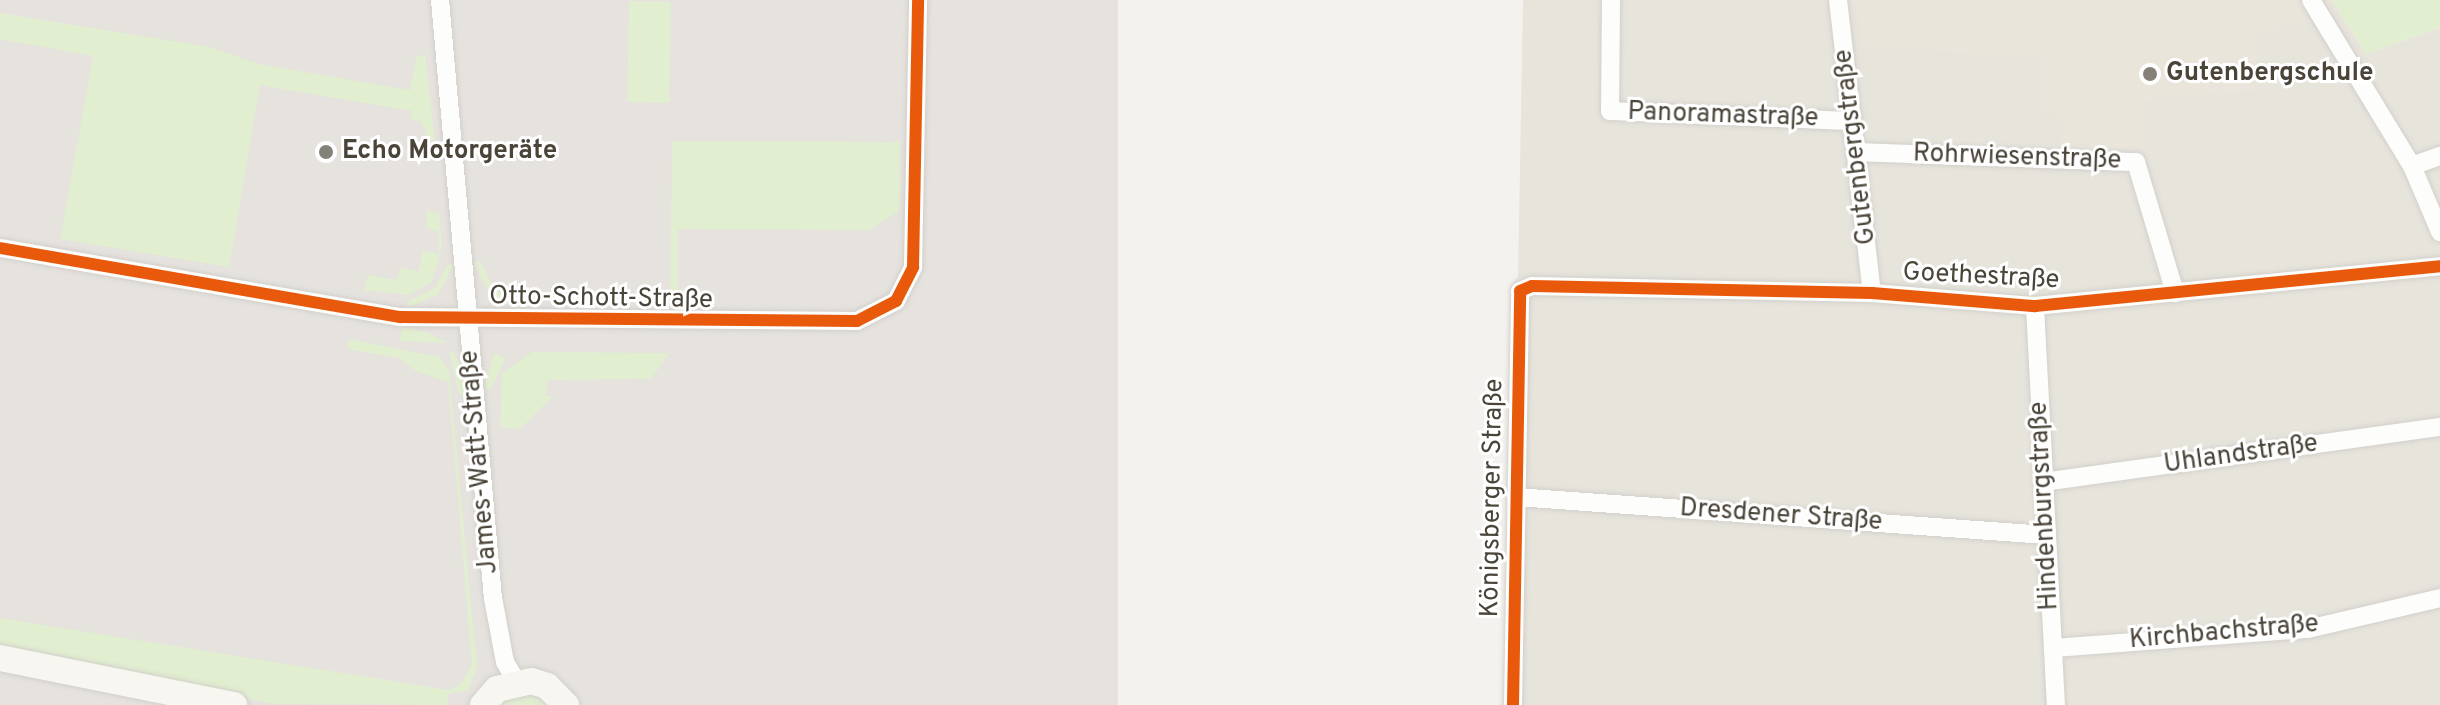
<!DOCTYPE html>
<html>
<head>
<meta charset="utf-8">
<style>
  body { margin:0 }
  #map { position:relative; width:2440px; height:705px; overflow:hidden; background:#f4f2ee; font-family:Overpass,sans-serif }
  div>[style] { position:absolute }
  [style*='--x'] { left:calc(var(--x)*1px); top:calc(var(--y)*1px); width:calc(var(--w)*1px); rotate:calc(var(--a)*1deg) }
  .residential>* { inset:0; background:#e7e4dc }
  .industrial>* { inset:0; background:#e6e2de; transform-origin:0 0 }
  .education>* { inset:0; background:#eae5da }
  .green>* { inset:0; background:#e1eecf; transform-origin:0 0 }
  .parking>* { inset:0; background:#e6e3df; transform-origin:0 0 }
  .roads { filter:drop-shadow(0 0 2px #d2d0cb) drop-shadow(0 0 2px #d2d0cb) }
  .street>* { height:18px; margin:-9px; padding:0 9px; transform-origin:9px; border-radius:9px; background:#fdfdfc }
  .secondary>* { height:26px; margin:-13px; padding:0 13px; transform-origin:13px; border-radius:13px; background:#f7f6f1 }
  .cycleway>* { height:12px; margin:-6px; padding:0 6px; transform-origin:6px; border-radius:6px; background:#e8590c }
  .dots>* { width:22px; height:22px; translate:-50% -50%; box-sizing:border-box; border:4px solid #fff; border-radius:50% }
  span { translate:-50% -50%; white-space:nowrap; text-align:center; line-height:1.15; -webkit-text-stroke:6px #fff; paint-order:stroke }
  .poi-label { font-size:26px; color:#4b4439; font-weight:700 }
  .left { translate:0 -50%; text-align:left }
  .street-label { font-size:26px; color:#4b4439 }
</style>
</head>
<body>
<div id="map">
  <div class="residential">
    <div style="clip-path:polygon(1523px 0,2332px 0,2366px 54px,2440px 28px,2440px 705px,1511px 705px,1511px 286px,1518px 277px)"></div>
  </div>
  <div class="industrial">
    <div style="left:0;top:0;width:1118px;height:705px"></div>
  </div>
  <div class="education">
    <div style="clip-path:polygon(1857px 0,2300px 0,2309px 18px,2257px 35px,2257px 92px,2177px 94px,2144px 101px,2146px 149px,2060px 145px,2061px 119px,2041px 111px,2043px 57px,1863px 47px)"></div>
  </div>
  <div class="green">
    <div style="clip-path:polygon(2332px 0,2440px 0,2440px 28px,2366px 54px)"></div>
    <div style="left:629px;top:1px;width:42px;height:101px;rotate:1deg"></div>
    <div style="clip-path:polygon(0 13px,210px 47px,258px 64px,410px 90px,416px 57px,425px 54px,436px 151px,428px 157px,426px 131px,420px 121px,411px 120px,412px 111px,260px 85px,229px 267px,60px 239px,93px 56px,0 39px)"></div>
    <div style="clip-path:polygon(672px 141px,900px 142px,899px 211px,870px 230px,678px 229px,678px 301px,670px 301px)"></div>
    <div style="clip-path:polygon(426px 211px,439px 213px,442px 247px,432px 282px,409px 295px,364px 290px,368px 275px,397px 280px,400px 268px,418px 271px,423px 251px,439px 254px,438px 231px,427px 229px)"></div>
    <div style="clip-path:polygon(474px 262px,481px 262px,494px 290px,520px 302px,520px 309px,491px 297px)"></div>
    <div style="clip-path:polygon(455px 264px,437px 295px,407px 308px,408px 301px,435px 288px,447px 265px)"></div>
    <div style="clip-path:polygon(402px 327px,426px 332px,448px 343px,400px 341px)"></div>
    <div style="clip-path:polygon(349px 339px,439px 357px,449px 370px,477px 667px,468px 690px,448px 694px,448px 705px,275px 704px,0 649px,0 618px,448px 690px,460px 685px,472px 665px,448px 382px,416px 371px,398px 358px,347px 349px)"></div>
    <div style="clip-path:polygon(449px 352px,454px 352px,462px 367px,466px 394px,460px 399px)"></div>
    <div style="clip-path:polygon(532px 352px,669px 353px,669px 359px,651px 379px,547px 380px,546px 396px,553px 396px,520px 429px,500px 427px,502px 373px)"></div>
    <div style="clip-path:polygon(494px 353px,506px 358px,491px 389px,484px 389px)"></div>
    <div style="clip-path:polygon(525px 692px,551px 705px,498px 705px,512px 695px)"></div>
  </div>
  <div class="parking">
    <div style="left:671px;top:0;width:231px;height:141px"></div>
    <div style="left:69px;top:244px;width:43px;height:7px;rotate:9deg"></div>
    <div style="left:132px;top:255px;width:254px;height:6px;rotate:10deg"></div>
    <div style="left:0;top:258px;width:52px;height:14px;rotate:10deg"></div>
    <div style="left:258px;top:303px;width:127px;height:12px;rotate:9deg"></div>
    <div style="clip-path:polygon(669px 353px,696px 354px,695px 408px,644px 458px,562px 456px,557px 474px,696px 473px,696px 522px,535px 521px,535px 506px,521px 507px,520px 470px,531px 469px,527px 460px,521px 460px,520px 429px,570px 380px,651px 379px)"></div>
    <div style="clip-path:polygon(830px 383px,875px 383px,874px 464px,860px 464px,860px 475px,830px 475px)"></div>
    <div style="left:484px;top:389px;width:7px;height:41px"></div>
    <div style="left:466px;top:394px;width:110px;height:8px;rotate:85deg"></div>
    <div style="left:477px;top:526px;width:93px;height:8px;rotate:84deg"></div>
    <div style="clip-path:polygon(0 689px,34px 696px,63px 705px,0 705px)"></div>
  </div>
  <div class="roads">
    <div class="street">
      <div style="--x:440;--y:0;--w:600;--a:84.94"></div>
      <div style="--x:493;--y:598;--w:65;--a:79.4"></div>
      <div style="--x:505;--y:662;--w:22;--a:60"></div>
      <div style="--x:1611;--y:0;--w:111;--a:90.5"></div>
      <div style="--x:1610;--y:111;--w:242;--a:2.4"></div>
      <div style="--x:1838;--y:0;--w:295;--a:83.4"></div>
      <div style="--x:2311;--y:0;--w:194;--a:58.7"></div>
      <div style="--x:2412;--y:166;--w:72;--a:67"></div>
      <div style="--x:1858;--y:152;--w:278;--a:2.1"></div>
      <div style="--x:2136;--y:162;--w:137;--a:73.4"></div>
      <div style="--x:2412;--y:166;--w:30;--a:-20"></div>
      <div style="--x:0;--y:248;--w:406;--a:9.8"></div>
      <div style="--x:400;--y:317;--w:457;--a:0.5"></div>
      <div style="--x:857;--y:321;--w:44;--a:-27.1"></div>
      <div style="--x:896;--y:301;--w:38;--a:-63"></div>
      <div style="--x:913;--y:267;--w:267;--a:-88.9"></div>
      <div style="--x:2035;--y:306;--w:400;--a:87"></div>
      <div style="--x:2043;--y:482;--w:401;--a:-7.9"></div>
      <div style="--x:1516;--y:497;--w:531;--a:4.1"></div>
      <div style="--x:2053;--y:648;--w:256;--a:-4.3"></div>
      <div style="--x:2308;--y:629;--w:136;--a:-13.2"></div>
      <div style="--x:1513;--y:705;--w:414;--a:-89"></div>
      <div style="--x:1520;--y:291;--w:13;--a:-23"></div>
      <div style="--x:1532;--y:286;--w:340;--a:1.2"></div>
      <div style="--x:1872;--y:293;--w:164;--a:4.6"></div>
      <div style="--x:2035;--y:306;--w:407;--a:-5.6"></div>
    </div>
    <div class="secondary">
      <div style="--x:0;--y:658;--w:239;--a:11.4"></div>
      <div style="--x:483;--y:705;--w:21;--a:-49"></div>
      <div style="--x:497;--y:689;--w:35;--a:-13"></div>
      <div style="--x:531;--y:681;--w:17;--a:17"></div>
      <div style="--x:547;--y:686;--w:27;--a:45"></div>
    </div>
  </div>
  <div class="cycleway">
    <div style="--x:0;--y:248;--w:406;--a:9.8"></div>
    <div style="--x:400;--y:317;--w:457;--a:0.5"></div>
    <div style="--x:857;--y:321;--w:44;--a:-27.1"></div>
    <div style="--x:896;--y:301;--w:38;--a:-63"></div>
    <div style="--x:913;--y:267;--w:267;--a:-88.9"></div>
    <div style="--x:1513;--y:705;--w:414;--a:-89"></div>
    <div style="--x:1520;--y:291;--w:13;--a:-23"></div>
    <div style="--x:1532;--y:286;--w:340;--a:1.2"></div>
    <div style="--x:1872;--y:293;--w:164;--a:4.6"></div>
    <div style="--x:2035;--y:306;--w:407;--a:-5.6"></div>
  </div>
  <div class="dots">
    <div style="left:2150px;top:74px;background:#868178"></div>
    <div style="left:326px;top:152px;background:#868178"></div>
  </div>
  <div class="poi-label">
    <span class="left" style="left:2166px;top:74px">Gutenbergschule</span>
    <span class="left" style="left:342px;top:152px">Echo Motorgeräte</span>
  </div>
  <div class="street-label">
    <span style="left:1723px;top:116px;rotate:2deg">Panoramastraße</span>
    <span style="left:1856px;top:147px;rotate:-97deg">Gutenbergstraße</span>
    <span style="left:2017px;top:158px;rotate:2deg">Rohrwiesenstraße</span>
    <span style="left:1981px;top:277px;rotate:3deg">Goethestraße</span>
    <span style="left:601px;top:299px;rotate:1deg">Otto-Schott-Straße</span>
    <span style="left:2241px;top:455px;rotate:-8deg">Uhlandstraße</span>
    <span style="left:480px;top:462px;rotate:-95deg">James-Watt-Straße</span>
    <span style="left:1493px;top:498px;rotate:-89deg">Königsberger Straße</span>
    <span style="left:2045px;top:506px;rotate:-93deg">Hindenburgstraße</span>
    <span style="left:1781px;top:516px;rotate:4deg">Dresdener Straße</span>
    <span style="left:2224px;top:633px;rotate:-5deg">Kirchbachstraße</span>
  </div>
</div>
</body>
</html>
